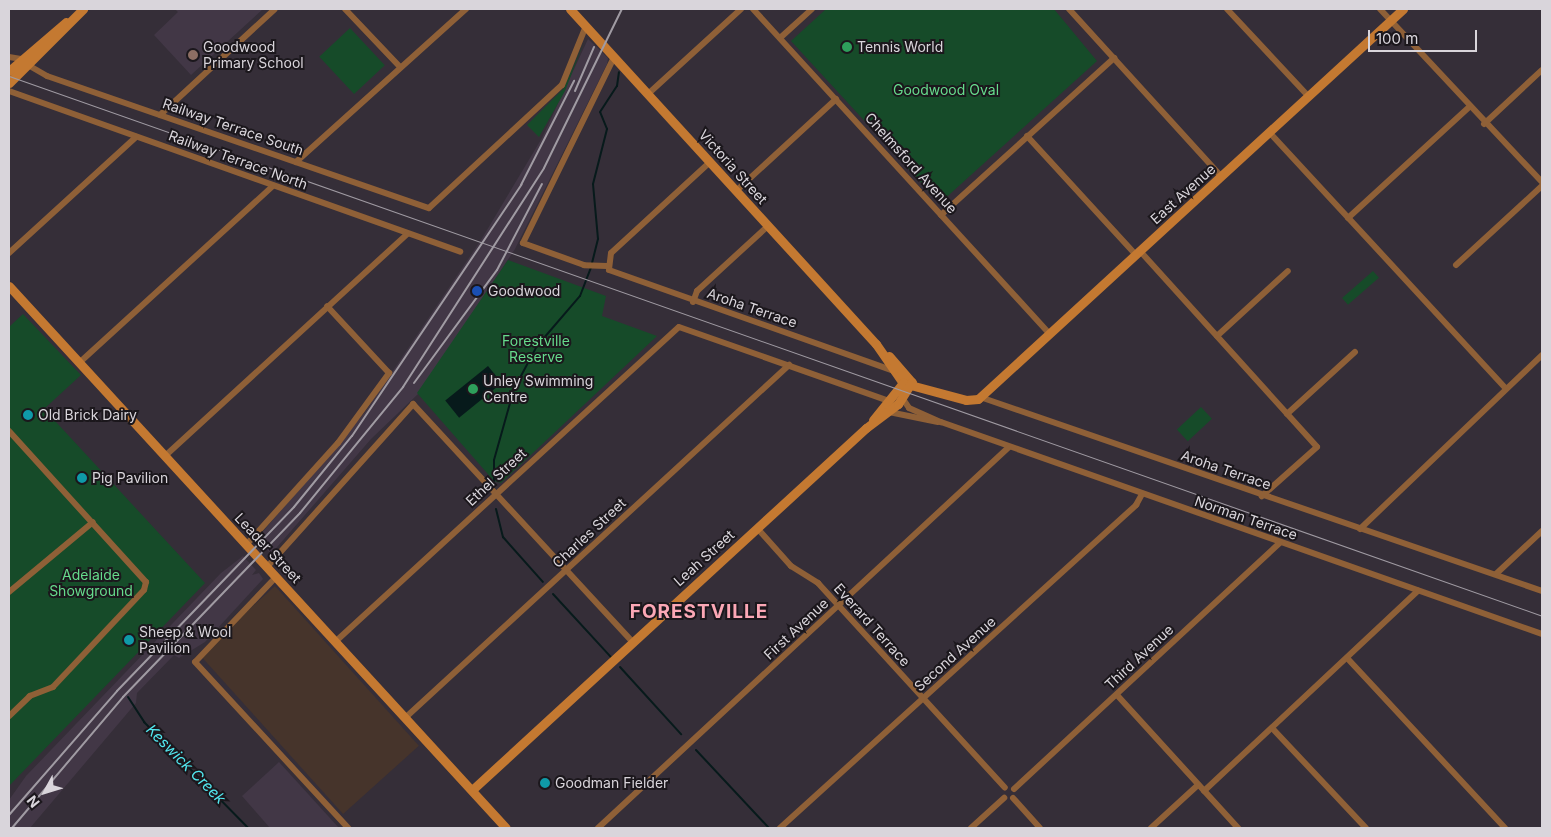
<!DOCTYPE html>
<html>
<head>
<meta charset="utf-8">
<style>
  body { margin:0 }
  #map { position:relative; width:1551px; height:837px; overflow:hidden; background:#352e38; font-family:Inter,sans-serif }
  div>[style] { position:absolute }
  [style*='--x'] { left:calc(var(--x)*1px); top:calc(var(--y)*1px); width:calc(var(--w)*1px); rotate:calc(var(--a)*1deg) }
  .built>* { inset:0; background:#423746 }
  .industrial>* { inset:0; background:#46342b; transform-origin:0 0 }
  .green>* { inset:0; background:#164b29; transform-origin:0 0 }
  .water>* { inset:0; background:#071a1b; transform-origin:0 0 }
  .stream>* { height:2px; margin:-1px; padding:0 1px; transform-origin:1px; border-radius:1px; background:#071a1b }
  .street>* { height:6px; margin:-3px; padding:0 3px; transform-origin:3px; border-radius:3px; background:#8f6037 }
  .secondary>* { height:9px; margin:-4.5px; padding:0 4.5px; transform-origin:4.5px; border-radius:4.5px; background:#c47931 }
  .tram>* { height:1px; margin:-0.5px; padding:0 0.5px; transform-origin:0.5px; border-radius:0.5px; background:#a09ba3 }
  .rail>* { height:2px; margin:-1px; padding:0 1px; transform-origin:1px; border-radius:1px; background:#a09ba3 }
  .dots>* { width:14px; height:14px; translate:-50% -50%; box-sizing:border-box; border:2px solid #1b171c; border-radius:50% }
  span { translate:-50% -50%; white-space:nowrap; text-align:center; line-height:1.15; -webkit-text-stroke:4px #1b171c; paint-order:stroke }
  .poi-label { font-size:14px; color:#d9d5db }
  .left { translate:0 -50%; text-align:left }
  .park-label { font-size:14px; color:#66db8c }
  .street-label { font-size:14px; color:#d9d5db }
  .water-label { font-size:15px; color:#52e7ef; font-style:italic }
  .district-label { font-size:19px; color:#fba7b5; font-weight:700; letter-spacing:1px }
  .frame { position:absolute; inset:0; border:10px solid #d9d5db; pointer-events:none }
  .north { position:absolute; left:20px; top:767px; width:50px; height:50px; -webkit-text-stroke:4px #1b171c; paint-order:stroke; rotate:231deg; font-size:14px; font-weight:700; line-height:20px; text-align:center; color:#d9d5db }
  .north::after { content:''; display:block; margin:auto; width:18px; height:22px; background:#d9d5db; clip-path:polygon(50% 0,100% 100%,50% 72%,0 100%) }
  .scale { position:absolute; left:1368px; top:30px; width:109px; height:22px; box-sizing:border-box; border:2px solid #d9d5db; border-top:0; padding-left:6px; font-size:15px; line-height:18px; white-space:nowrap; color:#d9d5db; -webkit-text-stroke:4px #1b171c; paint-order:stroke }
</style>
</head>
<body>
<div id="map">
  <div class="built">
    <div style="clip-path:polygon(175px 9px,263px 9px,191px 75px,154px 35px,178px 12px)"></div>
    <div style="clip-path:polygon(588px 39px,608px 58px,607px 64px,515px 249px,418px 394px,371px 439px,271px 554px,258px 540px,260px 535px,366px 411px,481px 240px,542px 138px)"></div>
    <div style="clip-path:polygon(243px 556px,256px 570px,252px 575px,259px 573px,263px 579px,205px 642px,179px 658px,174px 655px,137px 693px,136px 703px,30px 828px,9px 828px,9px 800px,26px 776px,221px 573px)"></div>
    <div style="clip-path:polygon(279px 762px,339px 828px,270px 828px,242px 796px)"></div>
  </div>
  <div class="industrial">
    <div style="left:275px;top:586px;width:215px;height:102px;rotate:48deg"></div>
  </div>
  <div class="green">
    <div style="clip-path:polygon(826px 9px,1054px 9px,1097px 61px,940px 203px,791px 41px)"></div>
    <div style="left:350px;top:28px;width:51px;height:42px;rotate:47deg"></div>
    <div style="clip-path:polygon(584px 42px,565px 91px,539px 137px,527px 125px,564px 88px)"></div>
    <div style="clip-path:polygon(508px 260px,606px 296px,602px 316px,657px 336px,501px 483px,494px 481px,417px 393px)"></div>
    <div style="left:1373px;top:271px;width:9px;height:41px;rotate:49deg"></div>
    <div style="clip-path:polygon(23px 314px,81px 375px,44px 409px,205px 583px,9px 786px,9px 327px)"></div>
    <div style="left:1201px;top:407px;width:16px;height:33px;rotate:47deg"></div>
  </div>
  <div class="water">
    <div style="left:488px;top:366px;width:22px;height:55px;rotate:51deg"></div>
  </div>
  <div class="stream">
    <div style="--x:592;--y:263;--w:25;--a:-76"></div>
    <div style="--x:598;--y:239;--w:55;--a:-95.2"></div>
    <div style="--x:593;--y:184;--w:57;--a:-75.7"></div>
    <div style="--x:607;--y:129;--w:18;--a:-112"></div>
    <div style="--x:600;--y:112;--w:31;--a:-57"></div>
    <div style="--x:617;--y:86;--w:14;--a:-82"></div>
    <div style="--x:494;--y:481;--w:21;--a:-90"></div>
    <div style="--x:494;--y:460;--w:74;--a:-74.3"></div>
    <div style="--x:514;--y:389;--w:49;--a:-61.9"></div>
    <div style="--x:537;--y:346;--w:66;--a:-49.3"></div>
    <div style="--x:580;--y:296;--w:31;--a:-69"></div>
    <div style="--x:496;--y:509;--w:29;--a:76"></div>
    <div style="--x:503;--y:537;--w:60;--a:48.4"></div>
    <div style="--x:553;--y:594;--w:86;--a:47.4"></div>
    <div style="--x:620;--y:667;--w:91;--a:47.7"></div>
    <div style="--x:128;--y:697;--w:30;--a:57"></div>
    <div style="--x:144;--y:722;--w:148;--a:45.5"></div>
    <div style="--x:696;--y:750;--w:107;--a:46.9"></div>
  </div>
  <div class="street">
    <div style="--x:345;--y:9;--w:80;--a:46.5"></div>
    <div style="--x:753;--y:9;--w:440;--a:47.6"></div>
    <div style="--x:1069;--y:9;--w:227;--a:47.7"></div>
    <div style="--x:1227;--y:9;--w:120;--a:47"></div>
    <div style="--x:1380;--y:9;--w:237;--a:46.9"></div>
    <div style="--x:780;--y:38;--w:43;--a:-42.2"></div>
    <div style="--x:9;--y:57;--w:12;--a:9"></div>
    <div style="--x:28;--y:65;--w:22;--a:30"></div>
    <div style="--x:47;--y:76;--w:404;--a:19.1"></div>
    <div style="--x:429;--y:208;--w:181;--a:-42.8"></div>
    <div style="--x:562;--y:85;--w:64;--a:-67.9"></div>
    <div style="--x:9;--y:91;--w:479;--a:19.6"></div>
    <div style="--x:648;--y:94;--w:126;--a:-42.4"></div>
    <div style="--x:160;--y:115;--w:156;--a:-42.7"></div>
    <div style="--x:1484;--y:124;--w:79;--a:-43"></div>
    <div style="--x:1270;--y:133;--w:347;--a:47.3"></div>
    <div style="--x:1027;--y:136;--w:161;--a:47.5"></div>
    <div style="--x:296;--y:162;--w:229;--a:-42"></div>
    <div style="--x:710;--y:162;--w:134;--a:137.4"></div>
    <div style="--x:611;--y:253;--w:17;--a:97"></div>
    <div style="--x:609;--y:270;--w:302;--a:19.5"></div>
    <div style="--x:736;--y:191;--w:136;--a:-42.6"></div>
    <div style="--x:941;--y:215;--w:234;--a:-42.2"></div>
    <div style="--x:1348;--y:218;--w:164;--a:-42.5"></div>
    <div style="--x:1140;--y:251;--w:264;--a:47.9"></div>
    <div style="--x:1317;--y:447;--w:74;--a:138.3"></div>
    <div style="--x:9;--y:253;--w:172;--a:-42.4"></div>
    <div style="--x:1456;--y:265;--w:117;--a:-42.6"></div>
    <div style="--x:607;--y:266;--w:23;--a:-178"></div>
    <div style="--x:584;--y:265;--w:65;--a:-160.2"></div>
    <div style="--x:523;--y:243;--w:207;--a:-63.9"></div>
    <div style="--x:693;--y:302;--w:12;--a:-70"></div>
    <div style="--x:697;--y:291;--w:96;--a:-42.5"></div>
    <div style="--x:1217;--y:336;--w:96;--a:-42.5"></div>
    <div style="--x:79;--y:363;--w:263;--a:-42.4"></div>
    <div style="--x:980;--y:397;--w:595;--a:19.04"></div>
    <div style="--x:903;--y:399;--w:11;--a:56"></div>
    <div style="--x:909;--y:408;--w:35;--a:24"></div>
    <div style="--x:941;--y:422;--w:637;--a:19.43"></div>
    <div style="--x:889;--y:412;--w:50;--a:11.5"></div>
    <div style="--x:1287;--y:414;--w:92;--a:-42.4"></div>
    <div style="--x:9;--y:431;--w:204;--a:47.8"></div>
    <div style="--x:146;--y:582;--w:8;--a:104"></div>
    <div style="--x:144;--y:590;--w:133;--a:133.2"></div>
    <div style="--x:53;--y:687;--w:25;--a:159"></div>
    <div style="--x:30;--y:696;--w:29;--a:136"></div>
    <div style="--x:165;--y:456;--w:328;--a:-42.5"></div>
    <div style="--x:757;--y:528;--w:51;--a:48.2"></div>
    <div style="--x:791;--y:566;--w:32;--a:32"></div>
    <div style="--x:818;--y:583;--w:277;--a:47.6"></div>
    <div style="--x:1360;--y:529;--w:252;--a:-43.7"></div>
    <div style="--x:246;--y:545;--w:137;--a:-48"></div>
    <div style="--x:338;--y:443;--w:87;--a:-53.9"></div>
    <div style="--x:389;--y:373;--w:91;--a:-132.8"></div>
    <div style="--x:267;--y:567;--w:219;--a:-48.1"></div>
    <div style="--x:413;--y:404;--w:324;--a:47.3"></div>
    <div style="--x:1496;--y:574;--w:63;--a:-43.1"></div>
    <div style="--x:276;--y:577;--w:117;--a:133.6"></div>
    <div style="--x:195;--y:662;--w:226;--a:47.3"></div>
    <div style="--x:9;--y:592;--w:109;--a:-39.8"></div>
    <div style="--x:335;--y:642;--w:466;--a:-42.5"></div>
    <div style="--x:679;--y:327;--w:223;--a:19.4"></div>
    <div style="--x:1348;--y:659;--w:231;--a:47.1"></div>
    <div style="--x:1117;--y:695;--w:180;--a:47.7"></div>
    <div style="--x:405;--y:718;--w:522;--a:-42.59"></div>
    <div style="--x:1272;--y:728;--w:137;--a:46.8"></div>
    <div style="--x:1014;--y:789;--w:362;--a:-42.8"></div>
    <div style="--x:1204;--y:791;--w:293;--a:-43.1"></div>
    <div style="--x:1013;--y:798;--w:40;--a:48"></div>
    <div style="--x:598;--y:828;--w:560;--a:-42.83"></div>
    <div style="--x:780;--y:828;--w:481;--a:-42.2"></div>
    <div style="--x:1136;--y:505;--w:13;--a:-61"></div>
    <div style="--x:971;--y:828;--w:45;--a:-42.3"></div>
    <div style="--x:1151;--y:828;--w:64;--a:-42.5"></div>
  </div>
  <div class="secondary">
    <div style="--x:570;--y:9;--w:454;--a:47.6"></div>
    <div style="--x:876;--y:344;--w:47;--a:55.3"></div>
    <div style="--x:9;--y:71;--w:75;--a:-40.7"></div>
    <div style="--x:9;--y:83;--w:105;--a:-45"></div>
    <div style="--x:9;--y:286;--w:735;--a:47.48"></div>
    <div style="--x:889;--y:356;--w:35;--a:49"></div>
    <div style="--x:903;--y:383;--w:65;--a:15.1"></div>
    <div style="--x:966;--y:400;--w:12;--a:-5"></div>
    <div style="--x:978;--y:399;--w:577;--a:-42.54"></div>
    <div style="--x:873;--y:420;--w:48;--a:-51"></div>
    <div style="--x:472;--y:790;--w:535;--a:-42.58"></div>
    <div style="--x:866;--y:428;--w:40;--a:-37"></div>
    <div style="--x:898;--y:404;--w:26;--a:-58"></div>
  </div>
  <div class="tram">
    <div style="--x:9;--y:76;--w:1625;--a:19.4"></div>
  </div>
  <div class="rail">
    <div style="--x:575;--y:91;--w:48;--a:-66.6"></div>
    <div style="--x:414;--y:383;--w:140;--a:-53.7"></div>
    <div style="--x:497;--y:270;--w:97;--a:-62.4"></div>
    <div style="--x:9;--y:815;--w:164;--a:-48.9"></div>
    <div style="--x:117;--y:691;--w:255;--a:-46.1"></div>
    <div style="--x:294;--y:507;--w:92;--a:-50.8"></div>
    <div style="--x:352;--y:436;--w:303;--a:-56"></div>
    <div style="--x:521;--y:185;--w:117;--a:-63"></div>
    <div style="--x:12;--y:828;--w:172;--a:-49.7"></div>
    <div style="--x:123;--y:697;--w:255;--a:-46.1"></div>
    <div style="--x:300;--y:513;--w:163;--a:-50.7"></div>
    <div style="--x:403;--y:387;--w:260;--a:-57.2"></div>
    <div style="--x:544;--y:168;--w:177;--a:-63.9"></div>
  </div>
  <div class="dots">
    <div style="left:847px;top:47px;background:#2e9e5b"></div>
    <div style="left:193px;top:55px;background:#8d6e63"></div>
    <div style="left:477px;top:291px;background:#1a4fb4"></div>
    <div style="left:473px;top:389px;background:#2e9e5b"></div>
    <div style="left:28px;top:415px;background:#0f9aa8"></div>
    <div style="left:82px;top:478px;background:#0f9aa8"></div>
    <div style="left:129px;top:640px;background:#0f9aa8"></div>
    <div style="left:545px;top:783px;background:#0f9aa8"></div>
  </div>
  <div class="poi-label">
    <span class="left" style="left:203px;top:55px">Goodwood<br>Primary School</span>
    <span class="left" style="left:857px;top:47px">Tennis World</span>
    <span class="left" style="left:488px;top:291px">Goodwood</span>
    <span class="left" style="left:483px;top:389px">Unley Swimming<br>Centre</span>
    <span class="left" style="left:38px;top:415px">Old Brick Dairy</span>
    <span class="left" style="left:92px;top:478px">Pig Pavilion</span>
    <span class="left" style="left:139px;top:640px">Sheep &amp; Wool<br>Pavilion</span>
    <span class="left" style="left:555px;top:783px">Goodman Fielder</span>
  </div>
  <div class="park-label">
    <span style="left:946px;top:90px">Goodwood Oval</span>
    <span style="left:536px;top:349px">Forestville<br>Reserve</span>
    <span style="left:91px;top:583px">Adelaide<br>Showground</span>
  </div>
  <div class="street-label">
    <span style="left:233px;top:127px;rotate:19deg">Railway Terrace South</span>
    <span style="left:238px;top:160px;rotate:20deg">Railway Terrace North</span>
    <span style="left:911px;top:163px;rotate:48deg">Chelmsford Avenue</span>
    <span style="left:733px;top:167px;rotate:48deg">Victoria Street</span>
    <span style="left:1183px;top:194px;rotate:-42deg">East Avenue</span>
    <span style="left:752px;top:308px;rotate:19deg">Aroha Terrace</span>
    <span style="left:1226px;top:470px;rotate:19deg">Aroha Terrace</span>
    <span style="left:496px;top:477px;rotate:-43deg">Ethel Street</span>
    <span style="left:1246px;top:518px;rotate:19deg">Norman Terrace</span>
    <span style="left:589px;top:533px;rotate:-43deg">Charles Street</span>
    <span style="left:268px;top:548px;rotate:47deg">Leader Street</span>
    <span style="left:704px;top:558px;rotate:-42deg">Leah Street</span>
    <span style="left:872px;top:625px;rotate:48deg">Everard Terrace</span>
    <span style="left:796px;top:629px;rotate:-43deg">First Avenue</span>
    <span style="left:955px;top:654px;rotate:-42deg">Second Avenue</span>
    <span style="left:1139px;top:657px;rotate:-43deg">Third Avenue</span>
  </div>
  <div class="water-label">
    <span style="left:186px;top:764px;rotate:45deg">Keswick Creek</span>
  </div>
  <div class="district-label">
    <span style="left:699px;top:612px">FORESTVILLE</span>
  </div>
  <div class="frame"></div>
  <div class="north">N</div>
  <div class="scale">100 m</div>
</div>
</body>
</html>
